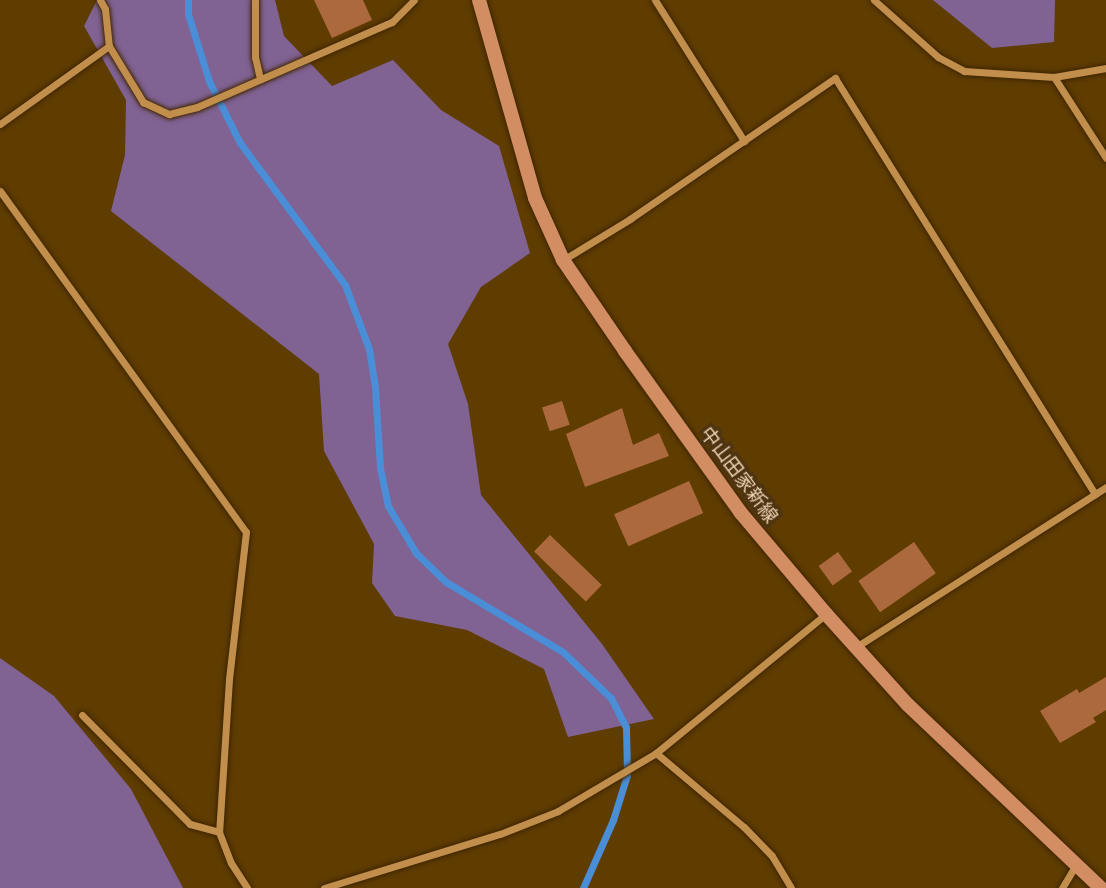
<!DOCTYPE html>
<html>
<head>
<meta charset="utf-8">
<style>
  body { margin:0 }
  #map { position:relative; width:1106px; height:888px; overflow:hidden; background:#5f3c00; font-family:Rubik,"Noto Sans JP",sans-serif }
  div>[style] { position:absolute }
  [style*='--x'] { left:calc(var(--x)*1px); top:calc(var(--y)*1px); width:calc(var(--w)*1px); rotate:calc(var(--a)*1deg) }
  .green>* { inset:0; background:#806293 }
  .stream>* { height:7px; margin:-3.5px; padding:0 3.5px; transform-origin:3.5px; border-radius:3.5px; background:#4a8ed7 }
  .building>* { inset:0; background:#ac693e; transform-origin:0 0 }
  .roads { filter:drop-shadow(0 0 2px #3e2500) drop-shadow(0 0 2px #3e2500) }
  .minor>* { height:7px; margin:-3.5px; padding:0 3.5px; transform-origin:3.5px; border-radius:3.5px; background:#c18e4c }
  .secondary>* { height:14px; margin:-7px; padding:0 7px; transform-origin:7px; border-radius:7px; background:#d28d63 }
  span { translate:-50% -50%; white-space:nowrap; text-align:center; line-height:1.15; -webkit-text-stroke:7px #4e3410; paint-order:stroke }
  .street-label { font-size:19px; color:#ecd1b1 }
</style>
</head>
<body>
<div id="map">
  <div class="green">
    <div style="clip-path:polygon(97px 0,275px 0,284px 36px,332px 86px,393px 60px,441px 110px,499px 146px,530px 253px,481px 287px,448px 344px,468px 404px,481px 495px,602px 644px,654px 719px,568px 737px,544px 669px,467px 630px,395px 616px,372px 583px,374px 544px,324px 451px,319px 374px,111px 211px,125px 155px,126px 100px,84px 26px)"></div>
    <div style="clip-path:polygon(933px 0,1055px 0,1054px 42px,992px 48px)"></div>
    <div style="clip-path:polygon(0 658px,54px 696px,131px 789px,183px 888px,0 888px)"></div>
  </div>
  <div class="stream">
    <div style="--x:188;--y:0;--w:14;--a:90"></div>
    <div style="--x:188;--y:14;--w:70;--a:72.6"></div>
    <div style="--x:209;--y:81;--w:69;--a:63.4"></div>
    <div style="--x:240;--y:143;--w:177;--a:53.5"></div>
    <div style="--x:345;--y:285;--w:68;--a:69.4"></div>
    <div style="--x:369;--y:349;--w:39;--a:81"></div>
    <div style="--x:375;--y:388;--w:80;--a:86.4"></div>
    <div style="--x:380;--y:468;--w:39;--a:78"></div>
    <div style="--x:388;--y:506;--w:55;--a:59.2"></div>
    <div style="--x:416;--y:553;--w:42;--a:44"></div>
    <div style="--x:446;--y:582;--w:136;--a:30.9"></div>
    <div style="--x:563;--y:652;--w:66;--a:43.8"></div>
    <div style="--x:611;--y:698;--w:33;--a:63"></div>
    <div style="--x:626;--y:727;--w:48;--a:88.8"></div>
    <div style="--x:627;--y:775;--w:47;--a:107.3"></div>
    <div style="--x:613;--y:820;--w:74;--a:113.8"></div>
  </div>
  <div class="building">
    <div style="clip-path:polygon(314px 0,363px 0,372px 20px,332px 38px)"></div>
    <div style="left:562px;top:401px;width:25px;height:21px;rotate:72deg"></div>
    <div style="clip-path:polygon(622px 408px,633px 445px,659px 433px,669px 456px,585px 487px,566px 434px)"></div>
    <div style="left:689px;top:481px;width:35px;height:82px;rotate:66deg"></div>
    <div style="left:550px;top:535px;width:72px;height:23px;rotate:44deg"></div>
    <div style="left:914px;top:542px;width:38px;height:68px;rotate:55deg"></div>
    <div style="left:838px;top:552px;width:24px;height:24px;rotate:54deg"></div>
    <div style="clip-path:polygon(1106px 677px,1106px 710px,1093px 718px,1096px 722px,1060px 743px,1040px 711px,1077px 689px,1079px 693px)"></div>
  </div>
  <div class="roads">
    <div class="minor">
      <div style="--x:100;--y:0;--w:10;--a:61"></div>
      <div style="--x:105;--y:9;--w:37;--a:84"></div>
      <div style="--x:255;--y:0;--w:57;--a:90"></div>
      <div style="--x:255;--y:57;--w:23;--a:77"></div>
      <div style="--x:655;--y:0;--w:167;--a:57.7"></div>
      <div style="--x:874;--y:0;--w:86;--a:41.7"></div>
      <div style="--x:938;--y:57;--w:30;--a:28"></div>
      <div style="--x:964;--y:71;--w:90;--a:3.8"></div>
      <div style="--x:1054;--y:77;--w:53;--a:-9.8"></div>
      <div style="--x:1054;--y:77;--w:96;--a:57.3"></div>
      <div style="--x:0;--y:124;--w:134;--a:-35.6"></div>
      <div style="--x:109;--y:46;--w:66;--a:58.7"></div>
      <div style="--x:143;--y:102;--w:29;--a:25"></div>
      <div style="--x:169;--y:114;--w:29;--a:-14"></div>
      <div style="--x:197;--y:107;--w:213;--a:-23.6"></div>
      <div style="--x:392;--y:22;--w:31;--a:-45"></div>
      <div style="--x:0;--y:191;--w:420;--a:54.2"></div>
      <div style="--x:246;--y:532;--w:148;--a:96.6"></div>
      <div style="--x:229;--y:679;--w:153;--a:93.7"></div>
      <div style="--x:219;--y:832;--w:33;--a:69"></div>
      <div style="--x:231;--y:863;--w:30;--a:57"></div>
      <div style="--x:563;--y:260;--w:79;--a:-31.5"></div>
      <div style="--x:630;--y:219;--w:249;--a:-34.5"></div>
      <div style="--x:835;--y:78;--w:491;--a:58"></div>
      <div style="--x:856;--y:647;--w:297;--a:-32.6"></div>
      <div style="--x:82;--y:715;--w:153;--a:45.3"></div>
      <div style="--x:190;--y:824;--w:30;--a:15"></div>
      <div style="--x:656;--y:753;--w:115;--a:40.1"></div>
      <div style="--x:744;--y:827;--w:40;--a:46"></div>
      <div style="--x:772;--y:856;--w:37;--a:59"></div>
      <div style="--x:324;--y:888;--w:184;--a:-17.1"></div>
      <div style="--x:500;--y:834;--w:62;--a:-21.6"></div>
      <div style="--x:558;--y:811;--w:114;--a:-30.6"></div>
      <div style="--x:656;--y:753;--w:220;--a:-39.3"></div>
      <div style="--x:1062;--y:888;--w:27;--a:-59"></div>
    </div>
    <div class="secondary">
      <div style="--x:479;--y:0;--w:206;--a:74.2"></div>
      <div style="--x:535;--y:198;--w:68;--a:65.7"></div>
      <div style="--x:563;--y:260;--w:110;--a:55.7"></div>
      <div style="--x:625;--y:351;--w:199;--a:54.4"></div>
      <div style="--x:741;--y:513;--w:132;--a:49.9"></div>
      <div style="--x:826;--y:614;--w:122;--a:48"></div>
      <div style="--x:908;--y:705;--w:266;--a:43.5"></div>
    </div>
  </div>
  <div class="street-label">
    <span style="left:739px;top:475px;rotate:53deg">中山田家新線</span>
  </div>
</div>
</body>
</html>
